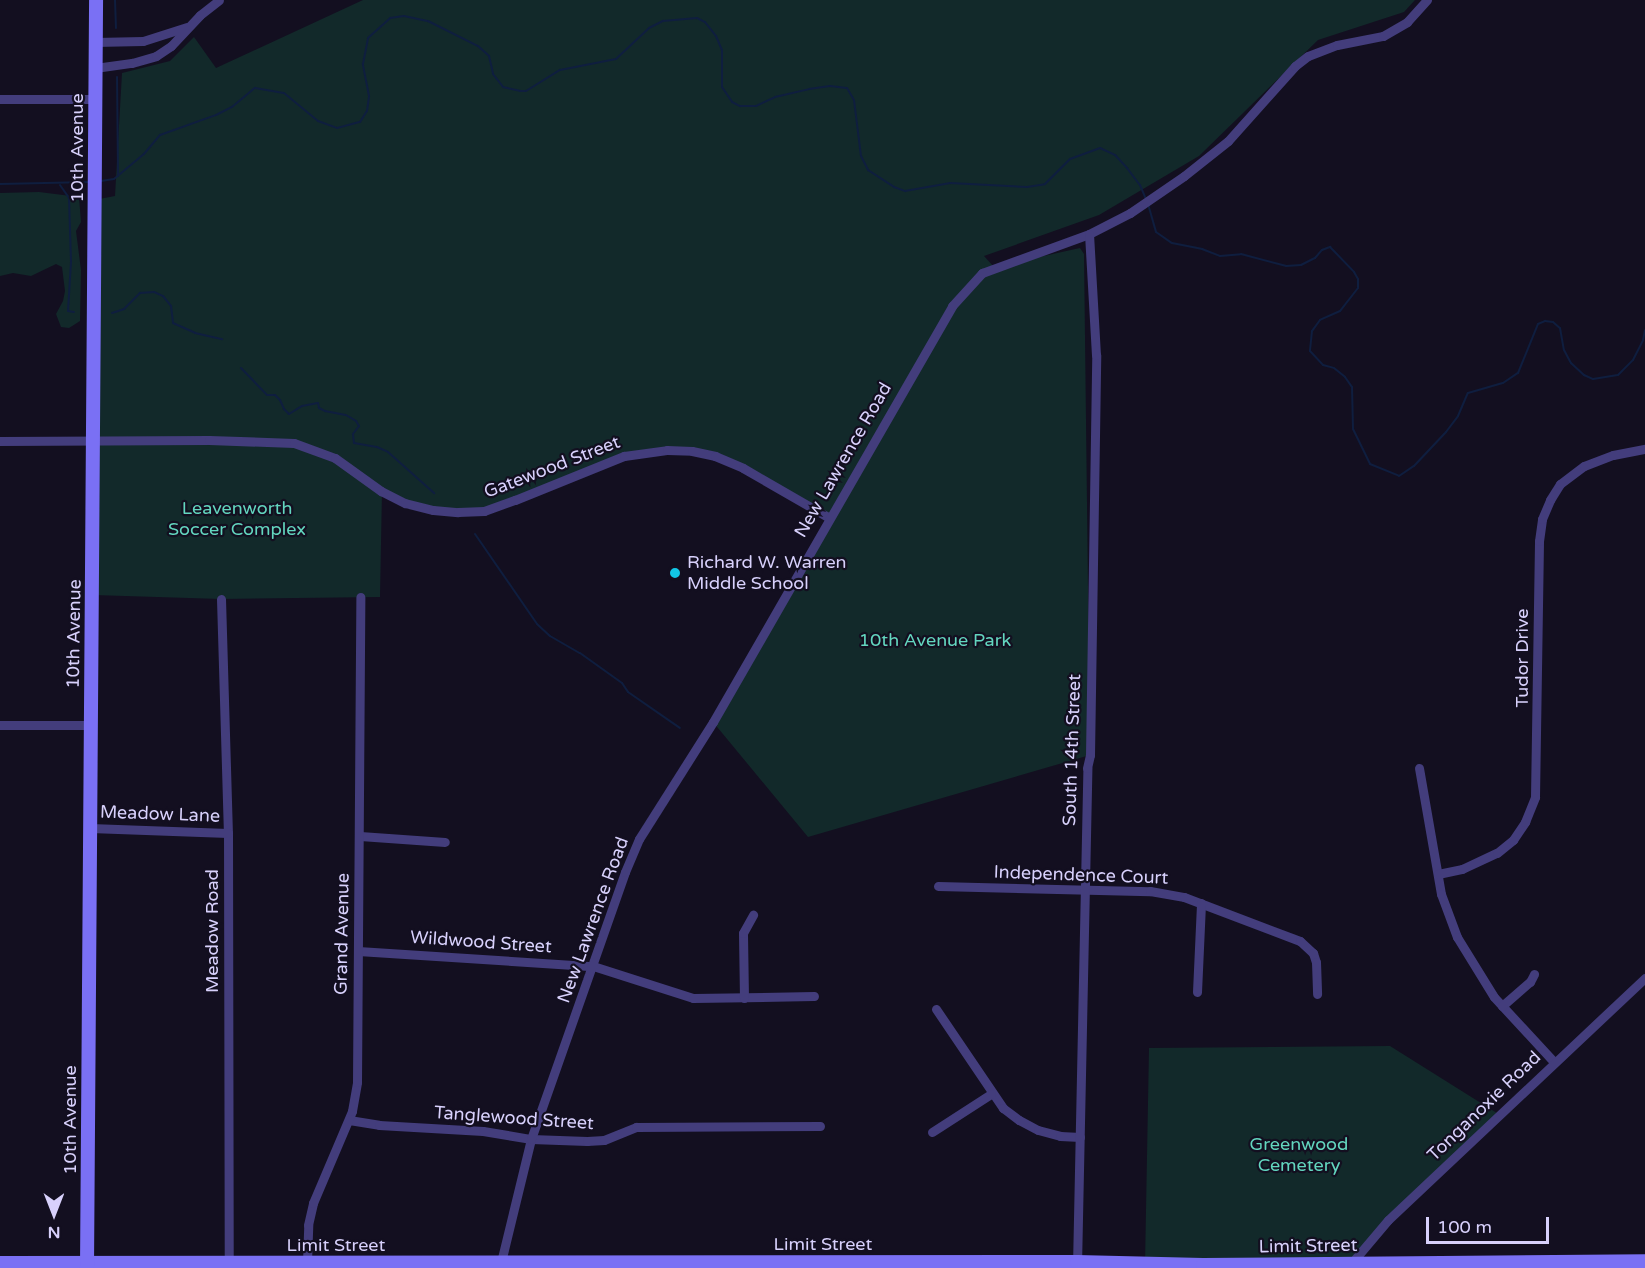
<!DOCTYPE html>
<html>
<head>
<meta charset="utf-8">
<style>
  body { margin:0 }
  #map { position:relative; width:1645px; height:1268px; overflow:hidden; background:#130f20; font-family:"Varela Round",sans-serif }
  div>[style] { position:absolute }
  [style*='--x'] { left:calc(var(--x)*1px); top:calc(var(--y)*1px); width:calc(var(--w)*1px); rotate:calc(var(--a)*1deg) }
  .green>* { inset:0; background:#12292a }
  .stream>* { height:2px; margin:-1px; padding:0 1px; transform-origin:1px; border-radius:1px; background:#0f1e3f }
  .street>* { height:9px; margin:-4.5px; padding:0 4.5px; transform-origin:4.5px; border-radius:4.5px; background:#433d7c }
  .secondary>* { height:14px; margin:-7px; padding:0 7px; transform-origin:7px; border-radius:7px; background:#7a70f4 }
  .dots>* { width:16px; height:16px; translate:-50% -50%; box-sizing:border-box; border:3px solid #130f20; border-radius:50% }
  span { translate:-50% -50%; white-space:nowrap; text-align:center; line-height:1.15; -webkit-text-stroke:4.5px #130f20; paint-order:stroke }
  .street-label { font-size:18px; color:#d8d1fc }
  .park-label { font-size:18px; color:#63d6bf }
  .poi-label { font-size:18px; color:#d8d1fc }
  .left { translate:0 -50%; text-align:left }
  .north { position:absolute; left:24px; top:1184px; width:60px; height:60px; -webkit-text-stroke:4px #130f20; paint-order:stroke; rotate:180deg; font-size:16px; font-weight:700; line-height:24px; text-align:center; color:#d8d1fc }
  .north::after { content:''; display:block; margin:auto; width:21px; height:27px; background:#d8d1fc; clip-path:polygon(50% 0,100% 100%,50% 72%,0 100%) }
  .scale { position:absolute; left:1426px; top:1217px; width:123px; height:27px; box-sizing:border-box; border:3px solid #d8d1fc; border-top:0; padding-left:8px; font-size:18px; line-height:21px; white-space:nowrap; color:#d8d1fc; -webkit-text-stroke:4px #130f20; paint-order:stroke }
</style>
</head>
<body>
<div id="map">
  <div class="green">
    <div style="clip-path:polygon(363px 0,1415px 0,1404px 12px,1318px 40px,1199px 156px,1099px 215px,984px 256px,994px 267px,1080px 248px,1084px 254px,1090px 755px,808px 837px,713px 722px,828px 517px,715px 456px,646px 452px,484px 511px,433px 510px,382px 491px,380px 597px,221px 599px,93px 595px,94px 200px,115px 196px,122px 73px,170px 61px,194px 37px,216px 68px)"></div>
    <div style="clip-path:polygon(39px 192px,79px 197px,81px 222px,76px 231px,81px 270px,80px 321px,69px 328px,61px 327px,56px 314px,63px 301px,65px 291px,62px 267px,56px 264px,31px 276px,13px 273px,0 276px,0 193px)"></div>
    <div style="clip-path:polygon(1390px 1046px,1500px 1115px,1388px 1220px,1351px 1263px,1145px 1264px,1149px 1048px)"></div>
  </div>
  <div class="stream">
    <div style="--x:115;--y:0;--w:28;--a:88"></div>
    <div style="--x:117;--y:77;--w:99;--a:89.4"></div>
    <div style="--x:101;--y:181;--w:13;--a:-9"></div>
    <div style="--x:114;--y:179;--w:39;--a:-40"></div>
    <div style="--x:144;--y:154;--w:25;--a:-50"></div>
    <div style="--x:160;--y:135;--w:59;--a:-19.7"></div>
    <div style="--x:216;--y:115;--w:18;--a:-27"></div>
    <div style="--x:232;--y:107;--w:30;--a:-40"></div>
    <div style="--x:255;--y:88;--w:29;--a:10"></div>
    <div style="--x:284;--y:93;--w:44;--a:39.5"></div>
    <div style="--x:318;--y:121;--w:20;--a:20"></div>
    <div style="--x:337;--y:128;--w:24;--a:-15"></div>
    <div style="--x:360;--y:122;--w:13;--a:-58"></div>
    <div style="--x:367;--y:111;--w:15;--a:-82"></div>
    <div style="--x:369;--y:96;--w:33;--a:-101"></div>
    <div style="--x:363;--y:64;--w:26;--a:-79"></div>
    <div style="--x:368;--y:38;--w:30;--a:-42"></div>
    <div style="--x:390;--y:18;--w:14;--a:-8"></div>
    <div style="--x:404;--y:16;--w:25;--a:12"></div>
    <div style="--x:428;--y:21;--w:56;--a:26.6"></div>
    <div style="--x:478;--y:46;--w:15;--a:42"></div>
    <div style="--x:489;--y:56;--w:18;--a:77"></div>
    <div style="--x:493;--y:74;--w:16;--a:52"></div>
    <div style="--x:503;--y:87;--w:17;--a:13"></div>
    <div style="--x:520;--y:91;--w:6;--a:0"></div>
    <div style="--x:526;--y:91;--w:40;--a:-32"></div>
    <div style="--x:560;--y:70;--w:57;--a:-11.1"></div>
    <div style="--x:616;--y:59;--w:45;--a:-43.2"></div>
    <div style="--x:649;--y:28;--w:16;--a:-27"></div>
    <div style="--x:663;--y:21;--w:34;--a:-5"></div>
    <div style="--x:697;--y:18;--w:9;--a:27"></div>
    <div style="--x:705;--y:22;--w:18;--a:52"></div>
    <div style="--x:716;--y:36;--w:15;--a:67"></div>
    <div style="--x:722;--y:50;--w:37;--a:90"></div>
    <div style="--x:722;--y:87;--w:18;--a:56"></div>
    <div style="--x:732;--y:102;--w:9;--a:27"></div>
    <div style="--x:740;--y:106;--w:16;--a:0"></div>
    <div style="--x:756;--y:106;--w:21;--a:-25"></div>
    <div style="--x:775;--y:97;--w:35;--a:-13"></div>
    <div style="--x:809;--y:89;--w:21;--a:-8"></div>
    <div style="--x:830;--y:86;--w:17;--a:7"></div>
    <div style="--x:847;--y:88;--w:14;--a:60"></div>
    <div style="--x:854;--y:100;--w:56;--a:82.9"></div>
    <div style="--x:861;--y:156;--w:16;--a:63"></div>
    <div style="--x:868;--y:170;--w:31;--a:33"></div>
    <div style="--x:894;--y:187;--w:12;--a:20"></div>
    <div style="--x:905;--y:191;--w:46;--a:-10.1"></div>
    <div style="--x:950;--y:183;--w:77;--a:3"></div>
    <div style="--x:1027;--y:187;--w:18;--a:-9"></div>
    <div style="--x:1045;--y:184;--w:35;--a:-45"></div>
    <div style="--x:1070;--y:159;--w:32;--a:-20"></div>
    <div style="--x:1100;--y:148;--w:17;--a:25"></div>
    <div style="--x:1115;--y:155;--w:18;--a:47"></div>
    <div style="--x:1127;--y:168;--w:21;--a:53"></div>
    <div style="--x:1140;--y:185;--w:15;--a:67"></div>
    <div style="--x:0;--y:184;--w:90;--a:-1.3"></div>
    <div style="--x:60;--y:185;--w:16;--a:55"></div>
    <div style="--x:69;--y:198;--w:64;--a:88.2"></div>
    <div style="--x:71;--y:262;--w:49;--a:93.5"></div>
    <div style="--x:68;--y:311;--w:6;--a:9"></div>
    <div style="--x:1148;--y:204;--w:29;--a:74"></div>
    <div style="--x:1156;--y:232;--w:19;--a:35"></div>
    <div style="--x:1172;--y:243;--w:31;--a:11"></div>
    <div style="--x:1202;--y:249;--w:19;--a:21"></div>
    <div style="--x:1220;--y:256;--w:21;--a:-5"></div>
    <div style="--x:1241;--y:254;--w:47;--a:14.9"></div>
    <div style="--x:1286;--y:266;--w:15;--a:-4"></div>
    <div style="--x:1301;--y:265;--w:16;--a:-27"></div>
    <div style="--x:1315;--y:258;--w:11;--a:-49"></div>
    <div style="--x:1322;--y:250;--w:9;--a:-21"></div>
    <div style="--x:1330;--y:247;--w:35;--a:46"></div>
    <div style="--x:1354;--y:272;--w:8;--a:60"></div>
    <div style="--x:1358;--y:279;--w:9;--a:90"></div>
    <div style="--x:1358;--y:288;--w:29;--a:128"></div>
    <div style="--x:1340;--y:311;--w:22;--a:156"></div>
    <div style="--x:1320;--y:320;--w:14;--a:126"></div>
    <div style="--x:1312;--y:331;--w:20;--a:96"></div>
    <div style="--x:1310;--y:351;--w:19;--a:47"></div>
    <div style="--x:1323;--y:365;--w:11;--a:15"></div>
    <div style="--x:1334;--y:368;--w:14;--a:39"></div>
    <div style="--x:1345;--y:377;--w:12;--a:55"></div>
    <div style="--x:1352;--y:387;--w:42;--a:88.6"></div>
    <div style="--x:1353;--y:429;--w:39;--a:64"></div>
    <div style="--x:1370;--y:464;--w:31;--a:22"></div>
    <div style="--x:1399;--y:476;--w:18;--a:-34"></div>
    <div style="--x:1414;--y:466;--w:47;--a:-46.7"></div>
    <div style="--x:1446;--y:432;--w:20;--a:-53"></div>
    <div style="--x:1458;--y:416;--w:25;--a:-67"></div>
    <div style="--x:1468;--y:393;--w:36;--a:-16"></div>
    <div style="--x:1503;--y:383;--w:18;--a:-34"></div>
    <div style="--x:1518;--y:373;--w:53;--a:-67.8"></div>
    <div style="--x:1538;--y:324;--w:8;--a:-23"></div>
    <div style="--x:1545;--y:321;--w:8;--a:7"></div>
    <div style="--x:1553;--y:322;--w:9;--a:41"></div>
    <div style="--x:1560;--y:328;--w:22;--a:80"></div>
    <div style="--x:1564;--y:350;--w:15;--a:62"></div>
    <div style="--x:1571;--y:363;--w:18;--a:43"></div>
    <div style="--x:1584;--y:375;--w:10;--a:24"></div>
    <div style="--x:1593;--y:379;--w:25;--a:-9"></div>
    <div style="--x:1618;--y:375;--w:21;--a:-45"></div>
    <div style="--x:1633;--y:360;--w:22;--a:-63"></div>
    <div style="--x:1643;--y:340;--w:10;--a:-79"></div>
    <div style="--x:112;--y:313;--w:13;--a:-18"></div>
    <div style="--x:124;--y:309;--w:23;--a:-45"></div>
    <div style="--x:140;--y:293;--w:14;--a:-4"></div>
    <div style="--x:154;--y:292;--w:10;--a:24"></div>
    <div style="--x:163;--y:296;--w:13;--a:51"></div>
    <div style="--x:171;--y:306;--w:17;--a:83"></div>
    <div style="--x:173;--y:323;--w:24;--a:24"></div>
    <div style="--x:195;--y:333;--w:28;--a:13"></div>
    <div style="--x:241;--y:368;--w:37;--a:46"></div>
    <div style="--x:267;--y:395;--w:8;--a:0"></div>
    <div style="--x:275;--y:395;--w:7;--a:45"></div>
    <div style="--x:280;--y:400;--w:10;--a:66"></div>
    <div style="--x:284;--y:409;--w:7;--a:45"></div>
    <div style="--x:289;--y:414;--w:15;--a:-32"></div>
    <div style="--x:302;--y:406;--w:16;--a:-11"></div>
    <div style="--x:318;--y:403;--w:5;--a:79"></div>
    <div style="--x:319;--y:408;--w:7;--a:27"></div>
    <div style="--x:325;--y:411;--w:21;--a:11"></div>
    <div style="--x:346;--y:415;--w:12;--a:31"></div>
    <div style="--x:356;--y:421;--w:6;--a:59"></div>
    <div style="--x:359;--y:426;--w:10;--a:127"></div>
    <div style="--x:353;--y:434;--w:9;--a:84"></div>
    <div style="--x:354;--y:443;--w:23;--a:10"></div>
    <div style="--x:377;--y:447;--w:12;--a:24"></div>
    <div style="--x:388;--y:452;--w:62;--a:41.7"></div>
    <div style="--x:475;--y:534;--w:109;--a:55.4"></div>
    <div style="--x:537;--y:624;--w:18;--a:43"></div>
    <div style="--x:550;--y:636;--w:34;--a:30"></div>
    <div style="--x:580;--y:653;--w:52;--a:35.5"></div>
    <div style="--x:622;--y:683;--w:11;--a:56"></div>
    <div style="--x:628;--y:692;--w:63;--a:34.7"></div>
  </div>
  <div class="street">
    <div style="--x:95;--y:42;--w:48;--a:-1.2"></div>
    <div style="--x:143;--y:41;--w:46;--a:-17.7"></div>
    <div style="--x:95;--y:68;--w:37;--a:-8"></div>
    <div style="--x:132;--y:63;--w:25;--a:-16"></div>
    <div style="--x:156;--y:56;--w:18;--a:-34"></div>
    <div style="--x:171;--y:46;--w:42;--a:-46.9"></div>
    <div style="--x:200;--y:15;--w:24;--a:-38"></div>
    <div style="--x:0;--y:99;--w:95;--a:0"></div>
    <div style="--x:0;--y:441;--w:209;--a:-0.3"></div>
    <div style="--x:209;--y:440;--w:85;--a:2"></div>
    <div style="--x:294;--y:443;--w:44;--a:20.1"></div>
    <div style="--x:335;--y:458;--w:57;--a:35.7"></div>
    <div style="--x:381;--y:491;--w:27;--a:27"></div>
    <div style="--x:405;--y:503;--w:29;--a:14"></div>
    <div style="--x:433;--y:510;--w:25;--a:5"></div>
    <div style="--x:458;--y:512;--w:26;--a:-2"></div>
    <div style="--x:484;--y:511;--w:33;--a:-20"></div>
    <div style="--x:515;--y:500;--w:118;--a:-22"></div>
    <div style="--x:624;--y:456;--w:43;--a:-7.9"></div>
    <div style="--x:667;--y:450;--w:25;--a:2"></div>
    <div style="--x:692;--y:451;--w:24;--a:12"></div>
    <div style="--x:715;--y:456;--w:30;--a:23"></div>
    <div style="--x:743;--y:468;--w:98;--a:30"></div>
    <div style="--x:221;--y:599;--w:234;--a:88.3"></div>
    <div style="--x:228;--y:833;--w:430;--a:89.9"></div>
    <div style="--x:0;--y:725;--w:90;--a:0"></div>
    <div style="--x:1419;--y:768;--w:128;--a:80.1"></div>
    <div style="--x:1441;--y:894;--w:46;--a:69.6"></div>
    <div style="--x:1457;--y:937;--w:70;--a:58.3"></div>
    <div style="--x:1494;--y:997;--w:88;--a:47.3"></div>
    <div style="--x:90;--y:828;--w:138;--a:2.1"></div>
    <div style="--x:360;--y:836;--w:85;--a:4"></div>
    <div style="--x:1438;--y:874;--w:25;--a:-12"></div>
    <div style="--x:1462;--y:869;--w:38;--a:-25"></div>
    <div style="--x:1497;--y:853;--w:21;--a:-39"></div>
    <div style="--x:1513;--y:840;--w:22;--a:-56"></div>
    <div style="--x:1525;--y:822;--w:27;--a:-68"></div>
    <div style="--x:1535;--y:797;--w:256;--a:-89.1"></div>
    <div style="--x:1539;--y:541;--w:22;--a:-82"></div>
    <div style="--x:1542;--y:519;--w:21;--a:-67"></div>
    <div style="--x:1550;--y:500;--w:19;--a:-58"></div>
    <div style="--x:1560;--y:484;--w:30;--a:-37"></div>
    <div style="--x:1584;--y:466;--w:31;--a:-21"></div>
    <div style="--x:1613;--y:455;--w:33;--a:-11"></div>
    <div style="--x:938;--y:886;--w:212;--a:1.4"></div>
    <div style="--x:1150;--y:891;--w:35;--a:10"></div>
    <div style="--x:1184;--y:897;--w:124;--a:20.8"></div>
    <div style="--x:1300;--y:941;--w:18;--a:43"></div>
    <div style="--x:1313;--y:953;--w:9;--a:72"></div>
    <div style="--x:1316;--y:962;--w:32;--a:88"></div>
    <div style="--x:358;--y:951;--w:235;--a:3.7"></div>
    <div style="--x:593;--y:966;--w:105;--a:17.7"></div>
    <div style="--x:693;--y:998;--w:121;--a:-0.9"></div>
    <div style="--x:1197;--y:992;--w:89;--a:-87.4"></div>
    <div style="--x:744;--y:998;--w:65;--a:-90.9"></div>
    <div style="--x:743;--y:933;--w:21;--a:-61"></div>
    <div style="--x:1502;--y:1006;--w:37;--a:-41"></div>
    <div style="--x:1530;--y:982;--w:9;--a:-63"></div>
    <div style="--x:936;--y:1009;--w:120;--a:55.9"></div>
    <div style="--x:1003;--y:1108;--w:20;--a:37"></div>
    <div style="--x:1019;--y:1120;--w:21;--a:28"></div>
    <div style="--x:1038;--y:1130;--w:23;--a:15"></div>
    <div style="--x:1060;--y:1136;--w:20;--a:3"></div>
    <div style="--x:349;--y:1120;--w:30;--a:9"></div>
    <div style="--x:379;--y:1125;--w:104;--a:3.3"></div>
    <div style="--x:483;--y:1131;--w:49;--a:9.5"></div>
    <div style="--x:531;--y:1139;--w:56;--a:2"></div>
    <div style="--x:587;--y:1141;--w:17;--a:-3"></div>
    <div style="--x:604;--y:1140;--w:35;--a:-22"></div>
    <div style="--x:636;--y:1127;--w:184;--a:-0.3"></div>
    <div style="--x:932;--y:1132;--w:70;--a:-32.8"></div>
    <div style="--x:307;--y:1262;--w:37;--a:-88"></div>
    <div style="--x:308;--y:1225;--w:23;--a:-77"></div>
    <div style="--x:313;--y:1203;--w:100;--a:-67"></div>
    <div style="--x:352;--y:1111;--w:29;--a:-80"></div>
    <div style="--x:357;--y:1082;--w:485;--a:-89.6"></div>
    <div style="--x:501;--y:1262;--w:127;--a:-76.3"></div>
    <div style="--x:531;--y:1139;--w:283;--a:-70.6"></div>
    <div style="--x:625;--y:872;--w:36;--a:-67"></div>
    <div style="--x:639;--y:839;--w:138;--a:-57.7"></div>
    <div style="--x:713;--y:722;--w:480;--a:-60.1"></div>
    <div style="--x:952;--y:306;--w:45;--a:-47.7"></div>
    <div style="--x:982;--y:273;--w:114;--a:-20"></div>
    <div style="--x:1089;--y:234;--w:46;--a:-27.1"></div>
    <div style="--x:1130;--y:213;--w:65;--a:-34.4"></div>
    <div style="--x:1184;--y:176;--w:56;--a:-38.5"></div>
    <div style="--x:1228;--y:141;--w:101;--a:-48.2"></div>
    <div style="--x:1295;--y:66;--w:16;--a:-38"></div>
    <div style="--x:1308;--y:56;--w:31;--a:-21"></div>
    <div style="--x:1337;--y:45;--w:47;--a:-11.1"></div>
    <div style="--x:1383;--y:36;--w:28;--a:-30"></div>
    <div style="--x:1407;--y:22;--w:30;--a:-48"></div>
    <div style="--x:1350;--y:1265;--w:59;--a:-49.8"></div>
    <div style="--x:1388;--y:1220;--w:353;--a:-43.3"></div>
    <div style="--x:1077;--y:1266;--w:498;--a:-88.8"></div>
    <div style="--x:1087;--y:768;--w:13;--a:-77"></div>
    <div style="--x:1090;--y:755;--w:400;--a:-89.1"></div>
    <div style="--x:1096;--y:355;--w:121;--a:-93.3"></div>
  </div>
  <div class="secondary">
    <div style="--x:0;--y:1263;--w:1077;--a:-0.05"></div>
    <div style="--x:1077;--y:1262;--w:126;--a:1.4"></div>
    <div style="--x:1203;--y:1265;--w:442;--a:-0.5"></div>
    <div style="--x:87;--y:1268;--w:1268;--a:-89.59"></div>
  </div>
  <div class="dots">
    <div style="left:675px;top:573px;background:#12c7e7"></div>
  </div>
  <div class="street-label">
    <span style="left:77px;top:148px;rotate:-90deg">10th Avenue</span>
    <span style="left:843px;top:460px;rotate:-60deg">New Lawrence Road</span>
    <span style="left:552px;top:467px;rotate:-21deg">Gatewood Street</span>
    <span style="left:74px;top:634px;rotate:-89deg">10th Avenue</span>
    <span style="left:1522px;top:658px;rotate:-90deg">Tudor Drive</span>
    <span style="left:1072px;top:750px;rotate:-88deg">South 14th Street</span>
    <span style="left:160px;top:814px;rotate:2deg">Meadow Lane</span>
    <span style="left:1081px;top:875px;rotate:2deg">Independence Court</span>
    <span style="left:593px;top:920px;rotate:-70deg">New Lawrence Road</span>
    <span style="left:212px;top:931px;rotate:-90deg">Meadow Road</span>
    <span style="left:342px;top:934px;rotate:-89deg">Grand Avenue</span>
    <span style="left:481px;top:942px;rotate:4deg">Wildwood Street</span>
    <span style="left:1484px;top:1106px;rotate:-44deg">Tonganoxie Road</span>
    <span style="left:514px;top:1118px;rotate:4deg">Tanglewood Street</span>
    <span style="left:70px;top:1120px;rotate:-90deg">10th Avenue</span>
    <span style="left:823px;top:1244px">Limit Street</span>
    <span style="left:336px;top:1245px">Limit Street</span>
    <span style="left:1308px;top:1246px;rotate:-1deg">Limit Street</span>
  </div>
  <div class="park-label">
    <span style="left:237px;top:519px">Leavenworth<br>Soccer Complex</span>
    <span style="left:935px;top:640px">10th Avenue Park</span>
    <span style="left:1299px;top:1155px">Greenwood<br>Cemetery</span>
  </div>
  <div class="poi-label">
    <span class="left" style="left:687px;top:573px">Richard W. Warren<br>Middle School</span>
  </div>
  <div class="north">N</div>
  <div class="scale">100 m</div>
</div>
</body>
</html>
